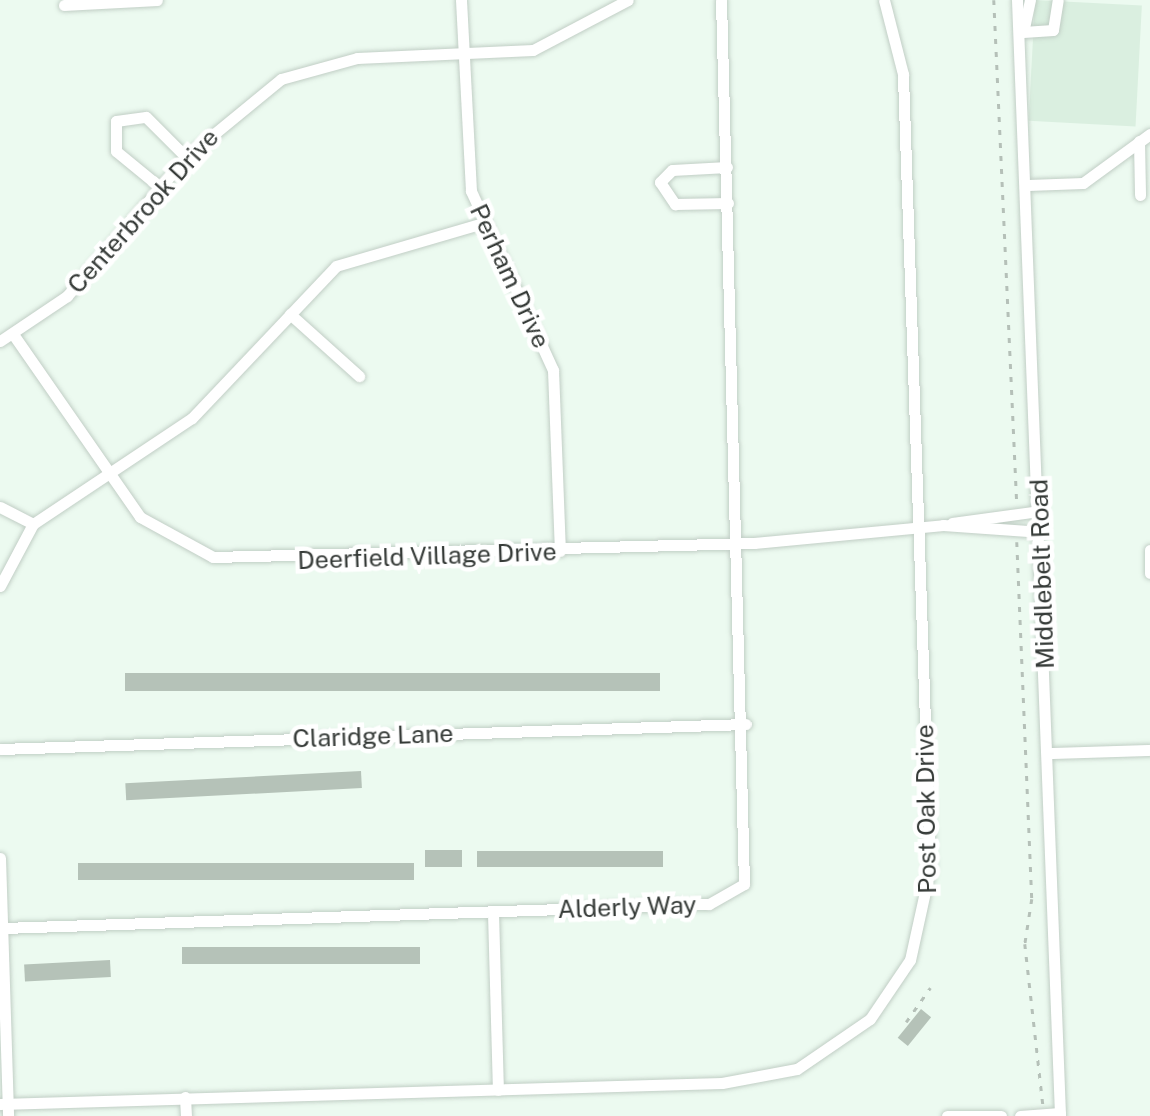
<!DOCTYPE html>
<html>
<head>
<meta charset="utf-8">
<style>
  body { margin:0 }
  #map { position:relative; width:1150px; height:1116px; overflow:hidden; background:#ecfaf0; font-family:"Public Sans",sans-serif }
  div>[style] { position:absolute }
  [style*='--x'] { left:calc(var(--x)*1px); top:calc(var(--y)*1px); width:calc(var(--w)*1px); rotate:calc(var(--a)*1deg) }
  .built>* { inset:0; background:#daefe0; transform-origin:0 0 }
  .building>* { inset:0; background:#b5c2b8; transform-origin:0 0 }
  .path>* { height:2.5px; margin-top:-1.25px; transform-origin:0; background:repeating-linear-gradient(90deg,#b5c0b8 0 5px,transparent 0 13px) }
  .roads { filter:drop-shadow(0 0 2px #c1cec5) drop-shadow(0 0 2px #c1cec5) }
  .minor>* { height:11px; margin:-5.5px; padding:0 5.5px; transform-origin:5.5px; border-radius:5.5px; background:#fff }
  span { translate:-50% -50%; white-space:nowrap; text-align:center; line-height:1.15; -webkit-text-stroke:9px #fff; paint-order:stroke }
  .street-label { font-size:25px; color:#353a37 }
</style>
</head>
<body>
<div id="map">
  <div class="built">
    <div style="left:1035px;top:0;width:107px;height:121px;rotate:3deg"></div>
  </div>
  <div class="building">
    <div style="left:660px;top:673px;width:18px;height:535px;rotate:90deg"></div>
    <div style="left:361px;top:771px;width:17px;height:236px;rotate:87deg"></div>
    <div style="left:462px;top:850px;width:17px;height:37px;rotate:90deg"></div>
    <div style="left:663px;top:851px;width:16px;height:186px;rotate:90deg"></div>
    <div style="left:414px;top:863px;width:17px;height:336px;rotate:90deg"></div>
    <div style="left:420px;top:947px;width:17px;height:238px;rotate:90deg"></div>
    <div style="left:110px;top:960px;width:17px;height:86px;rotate:87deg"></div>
    <div style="left:921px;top:1009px;width:13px;height:37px;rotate:39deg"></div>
  </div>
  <div class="path">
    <div style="--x:994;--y:0;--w:505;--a:87.39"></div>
    <div style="--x:1017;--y:542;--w:357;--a:87.6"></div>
    <div style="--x:1032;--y:899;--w:46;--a:98.8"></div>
    <div style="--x:1025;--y:944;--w:162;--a:83.6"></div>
    <div style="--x:906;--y:1022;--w:42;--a:-54.8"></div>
  </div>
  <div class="roads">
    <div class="minor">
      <div style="--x:461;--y:0;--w:191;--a:87"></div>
      <div style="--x:471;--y:191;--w:197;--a:65.4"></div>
      <div style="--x:553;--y:370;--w:181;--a:87.8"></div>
      <div style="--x:1017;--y:0;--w:1117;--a:87.79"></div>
      <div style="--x:64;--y:5;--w:93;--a:-3.1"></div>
      <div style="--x:1024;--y:28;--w:29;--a:-78"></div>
      <div style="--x:1023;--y:32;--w:30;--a:-4"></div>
      <div style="--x:1053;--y:30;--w:30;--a:-81"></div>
      <div style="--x:1139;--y:141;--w:54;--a:88.9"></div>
      <div style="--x:727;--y:167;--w:55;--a:176.9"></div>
      <div style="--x:672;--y:170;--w:17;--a:135"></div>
      <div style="--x:660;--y:182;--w:27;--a:56"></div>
      <div style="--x:675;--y:204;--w:53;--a:-1.1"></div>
      <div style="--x:1028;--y:185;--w:55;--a:-2.1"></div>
      <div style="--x:1083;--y:183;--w:83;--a:-36.2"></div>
      <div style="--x:161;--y:188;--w:58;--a:-140.6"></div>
      <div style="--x:116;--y:151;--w:30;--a:-90"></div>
      <div style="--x:116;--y:121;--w:30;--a:-8"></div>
      <div style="--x:146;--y:117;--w:57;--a:45"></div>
      <div style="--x:290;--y:314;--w:93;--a:41.9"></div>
      <div style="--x:15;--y:337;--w:219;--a:55.2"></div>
      <div style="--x:140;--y:517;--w:83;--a:28.7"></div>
      <div style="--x:213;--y:557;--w:541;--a:-1.48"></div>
      <div style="--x:754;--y:543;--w:190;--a:-5.4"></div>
      <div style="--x:943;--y:525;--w:99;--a:4"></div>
      <div style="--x:0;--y:341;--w:81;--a:-33.9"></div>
      <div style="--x:67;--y:296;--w:183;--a:-49.4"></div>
      <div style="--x:186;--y:157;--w:123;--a:-39.4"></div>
      <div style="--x:281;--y:79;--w:79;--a:-15.4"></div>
      <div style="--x:357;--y:58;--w:176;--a:-2.6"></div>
      <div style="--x:533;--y:50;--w:107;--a:-27.8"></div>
      <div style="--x:0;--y:507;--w:37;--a:27"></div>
      <div style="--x:952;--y:523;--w:89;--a:-7.8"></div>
      <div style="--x:1150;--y:550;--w:23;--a:90"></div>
      <div style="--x:0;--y:586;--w:70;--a:-62"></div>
      <div style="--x:33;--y:524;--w:191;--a:-33.7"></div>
      <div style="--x:192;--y:418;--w:209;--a:-46.5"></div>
      <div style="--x:336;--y:266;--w:153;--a:-16.3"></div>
      <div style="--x:0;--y:749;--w:746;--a:-1.92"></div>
      <div style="--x:1050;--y:753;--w:100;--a:-1.7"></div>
      <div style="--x:0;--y:858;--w:258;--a:88.2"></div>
      <div style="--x:493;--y:913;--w:177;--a:88.4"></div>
      <div style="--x:3;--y:928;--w:706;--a:-1.95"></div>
      <div style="--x:709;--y:904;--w:40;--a:-29.7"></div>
      <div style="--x:744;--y:884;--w:884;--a:-91.49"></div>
      <div style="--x:185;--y:1097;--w:19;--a:87"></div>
      <div style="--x:0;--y:1104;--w:722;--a:-1.67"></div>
      <div style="--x:722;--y:1083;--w:76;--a:-10.6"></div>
      <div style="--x:797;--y:1069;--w:88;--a:-34.4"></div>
      <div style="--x:870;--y:1019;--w:71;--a:-55.9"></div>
      <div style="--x:910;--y:960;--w:93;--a:-77.6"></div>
      <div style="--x:930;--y:869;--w:795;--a:-91.95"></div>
      <div style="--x:903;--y:74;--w:76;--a:-104.4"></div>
      <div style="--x:947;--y:1116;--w:54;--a:0"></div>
      <div style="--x:1020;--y:1116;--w:40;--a:-4.3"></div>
    </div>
  </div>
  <div class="street-label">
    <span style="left:143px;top:211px;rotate:-48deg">Centerbrook Drive</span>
    <span style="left:510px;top:276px;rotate:65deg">Perham Drive</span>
    <span style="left:427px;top:556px;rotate:-2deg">Deerfield Village Drive</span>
    <span style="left:1042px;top:574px;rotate:-92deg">Middlebelt Road</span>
    <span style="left:373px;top:736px;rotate:-2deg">Claridge Lane</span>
    <span style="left:926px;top:809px;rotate:-91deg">Post Oak Drive</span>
    <span style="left:627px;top:907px;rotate:-2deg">Alderly Way</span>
  </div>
</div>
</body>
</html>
